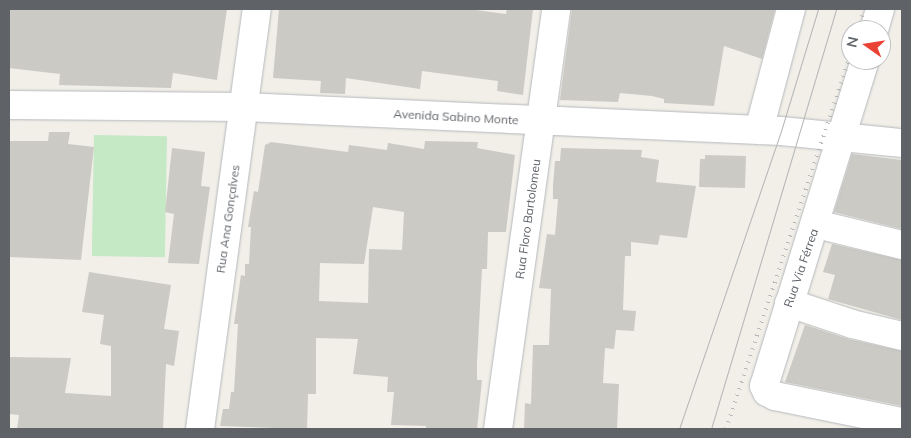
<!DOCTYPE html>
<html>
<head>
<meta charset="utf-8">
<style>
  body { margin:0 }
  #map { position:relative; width:911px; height:438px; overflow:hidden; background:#f1efe8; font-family:Mulish,sans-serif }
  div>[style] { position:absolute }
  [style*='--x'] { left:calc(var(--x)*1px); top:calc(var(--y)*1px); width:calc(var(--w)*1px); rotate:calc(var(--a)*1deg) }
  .green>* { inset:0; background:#c5e8c5; transform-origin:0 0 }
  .building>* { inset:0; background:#cccac5 }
  .roads { filter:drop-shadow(0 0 1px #b5b8bc) drop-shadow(0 0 1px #b5b8bc) }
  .minor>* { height:28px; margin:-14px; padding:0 14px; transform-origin:14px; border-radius:14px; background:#fff }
  .tram>* { height:1px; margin:-0.5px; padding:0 0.5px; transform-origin:0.5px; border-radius:0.5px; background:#b6b7b8 }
  .rail>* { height:4px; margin-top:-2px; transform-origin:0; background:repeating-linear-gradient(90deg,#b6b7b8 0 1px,transparent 0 7px) }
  span { translate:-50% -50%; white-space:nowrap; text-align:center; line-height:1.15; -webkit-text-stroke:4.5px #fff; paint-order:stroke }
  .street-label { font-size:12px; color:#5f6368 }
  .frame { position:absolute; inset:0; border:10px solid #5f6368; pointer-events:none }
  .north { position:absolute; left:841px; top:20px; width:50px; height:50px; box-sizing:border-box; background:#fff; border:1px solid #bfc1c3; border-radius:50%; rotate:283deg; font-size:14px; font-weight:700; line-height:20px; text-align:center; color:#5f6368 }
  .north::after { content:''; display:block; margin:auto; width:18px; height:22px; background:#ea4335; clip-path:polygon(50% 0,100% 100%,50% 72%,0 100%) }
</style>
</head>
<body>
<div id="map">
  <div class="green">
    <div style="left:94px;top:135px;width:73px;height:121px;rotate:1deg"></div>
  </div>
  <div class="building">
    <div style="clip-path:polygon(9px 9px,227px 9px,217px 80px,173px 73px,171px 88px,59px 85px,60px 74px,9px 68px)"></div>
    <div style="clip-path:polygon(279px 9px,468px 9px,506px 14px,507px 9px,533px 9px,523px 95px,497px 91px,498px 81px,422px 71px,420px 89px,346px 78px,345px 94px,320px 93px,321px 81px,273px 78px)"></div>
    <div style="clip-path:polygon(572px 9px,775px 9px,762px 59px,724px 46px,714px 106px,664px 103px,664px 99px,652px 96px,620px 93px,618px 102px,560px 100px)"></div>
    <div style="clip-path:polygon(49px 132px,70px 132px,68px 144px,94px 147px,81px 260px,9px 257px,9px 141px,48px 141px)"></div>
    <div style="clip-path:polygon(evenodd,425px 141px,478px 142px,477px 148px,515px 155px,506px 232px,488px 232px,487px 269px,482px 269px,477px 362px,477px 380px,482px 380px,477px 429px,426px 429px,426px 426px,391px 425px,394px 392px,387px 392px,388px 377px,353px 374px,358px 339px,316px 338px,316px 394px,308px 394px,307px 429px,220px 426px,223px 409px,229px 409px,231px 392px,234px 392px,238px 324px,234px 324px,241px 275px,245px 276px,245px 264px,249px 264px,251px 227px,248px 227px,254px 191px,258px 192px,265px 145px,271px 142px,348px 152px,349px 145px,387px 150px,388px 143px,424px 149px,425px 141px,373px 207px,404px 212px,402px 250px,369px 249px,368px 303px,319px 301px,320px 263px,364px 264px,373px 207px)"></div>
    <div style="clip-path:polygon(172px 148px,205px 152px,201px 186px,210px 187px,199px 264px,168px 263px,174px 214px,165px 212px)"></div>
    <div style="clip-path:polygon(561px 148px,642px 150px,641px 157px,659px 160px,656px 182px,696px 186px,687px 238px,660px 235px,658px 245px,631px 242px,631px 256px,625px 256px,623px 310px,636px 311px,634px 331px,616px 330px,614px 349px,605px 348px,603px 383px,619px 384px,617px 429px,524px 429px,525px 403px,531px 404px,533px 345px,549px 345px,551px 289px,539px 288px,547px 234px,555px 235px,558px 199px,553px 199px,553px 186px,555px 161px,560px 161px)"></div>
    <div style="clip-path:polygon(852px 154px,902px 160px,902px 229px,834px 212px)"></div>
    <div style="clip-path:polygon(705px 155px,746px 156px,745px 188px,699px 187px,700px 159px,705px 159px)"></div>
    <div style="clip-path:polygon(832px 244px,902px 260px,902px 320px,828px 299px,835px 275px,823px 272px)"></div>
    <div style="clip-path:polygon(89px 272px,171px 285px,164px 329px,179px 331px,174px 366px,166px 364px,163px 429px,17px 429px,19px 415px,9px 414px,9px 357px,71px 358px,65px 393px,111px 396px,111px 346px,100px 344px,104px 315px,82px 312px)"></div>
    <div style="clip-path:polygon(805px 325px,848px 339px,902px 351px,902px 406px,785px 382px)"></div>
  </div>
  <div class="roads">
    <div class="minor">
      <div style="--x:874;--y:30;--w:22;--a:-74"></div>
      <div style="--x:865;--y:60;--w:341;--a:107.2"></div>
      <div style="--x:764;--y:386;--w:7;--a:63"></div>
      <div style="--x:767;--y:392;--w:9;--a:27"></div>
      <div style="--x:775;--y:396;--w:130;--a:11.6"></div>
      <div style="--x:9;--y:105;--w:235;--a:0.5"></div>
      <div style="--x:244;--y:107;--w:538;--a:2.56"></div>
      <div style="--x:781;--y:131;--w:122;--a:5.7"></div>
      <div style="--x:759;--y:130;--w:125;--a:-75.2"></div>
      <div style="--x:816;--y:224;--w:89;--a:13.7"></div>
      <div style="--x:789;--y:303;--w:66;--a:18.4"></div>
      <div style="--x:852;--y:324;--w:51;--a:13.5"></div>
      <div style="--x:200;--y:429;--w:424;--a:-82.3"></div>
      <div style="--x:498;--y:429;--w:424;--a:-82.1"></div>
    </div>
  </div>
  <div class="tram">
    <div style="--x:679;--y:429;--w:315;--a:-71.1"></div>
    <div style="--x:781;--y:131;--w:127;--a:-73.1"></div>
    <div style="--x:711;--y:429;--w:438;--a:-73.4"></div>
  </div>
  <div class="rail">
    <div style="--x:858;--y:30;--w:22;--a:-74"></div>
    <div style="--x:726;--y:429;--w:396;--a:-71.6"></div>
  </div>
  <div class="street-label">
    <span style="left:456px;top:117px;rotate:3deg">Avenida Sabino Monte</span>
    <span style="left:228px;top:219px;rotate:-82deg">Rua Ana Gonçalves</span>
    <span style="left:528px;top:219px;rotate:-82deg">Rua Floro Bartolomeu</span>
    <span style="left:801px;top:268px;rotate:-71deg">Rua Via Férrea</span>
  </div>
  <div class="frame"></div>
  <div class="north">N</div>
</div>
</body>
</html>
